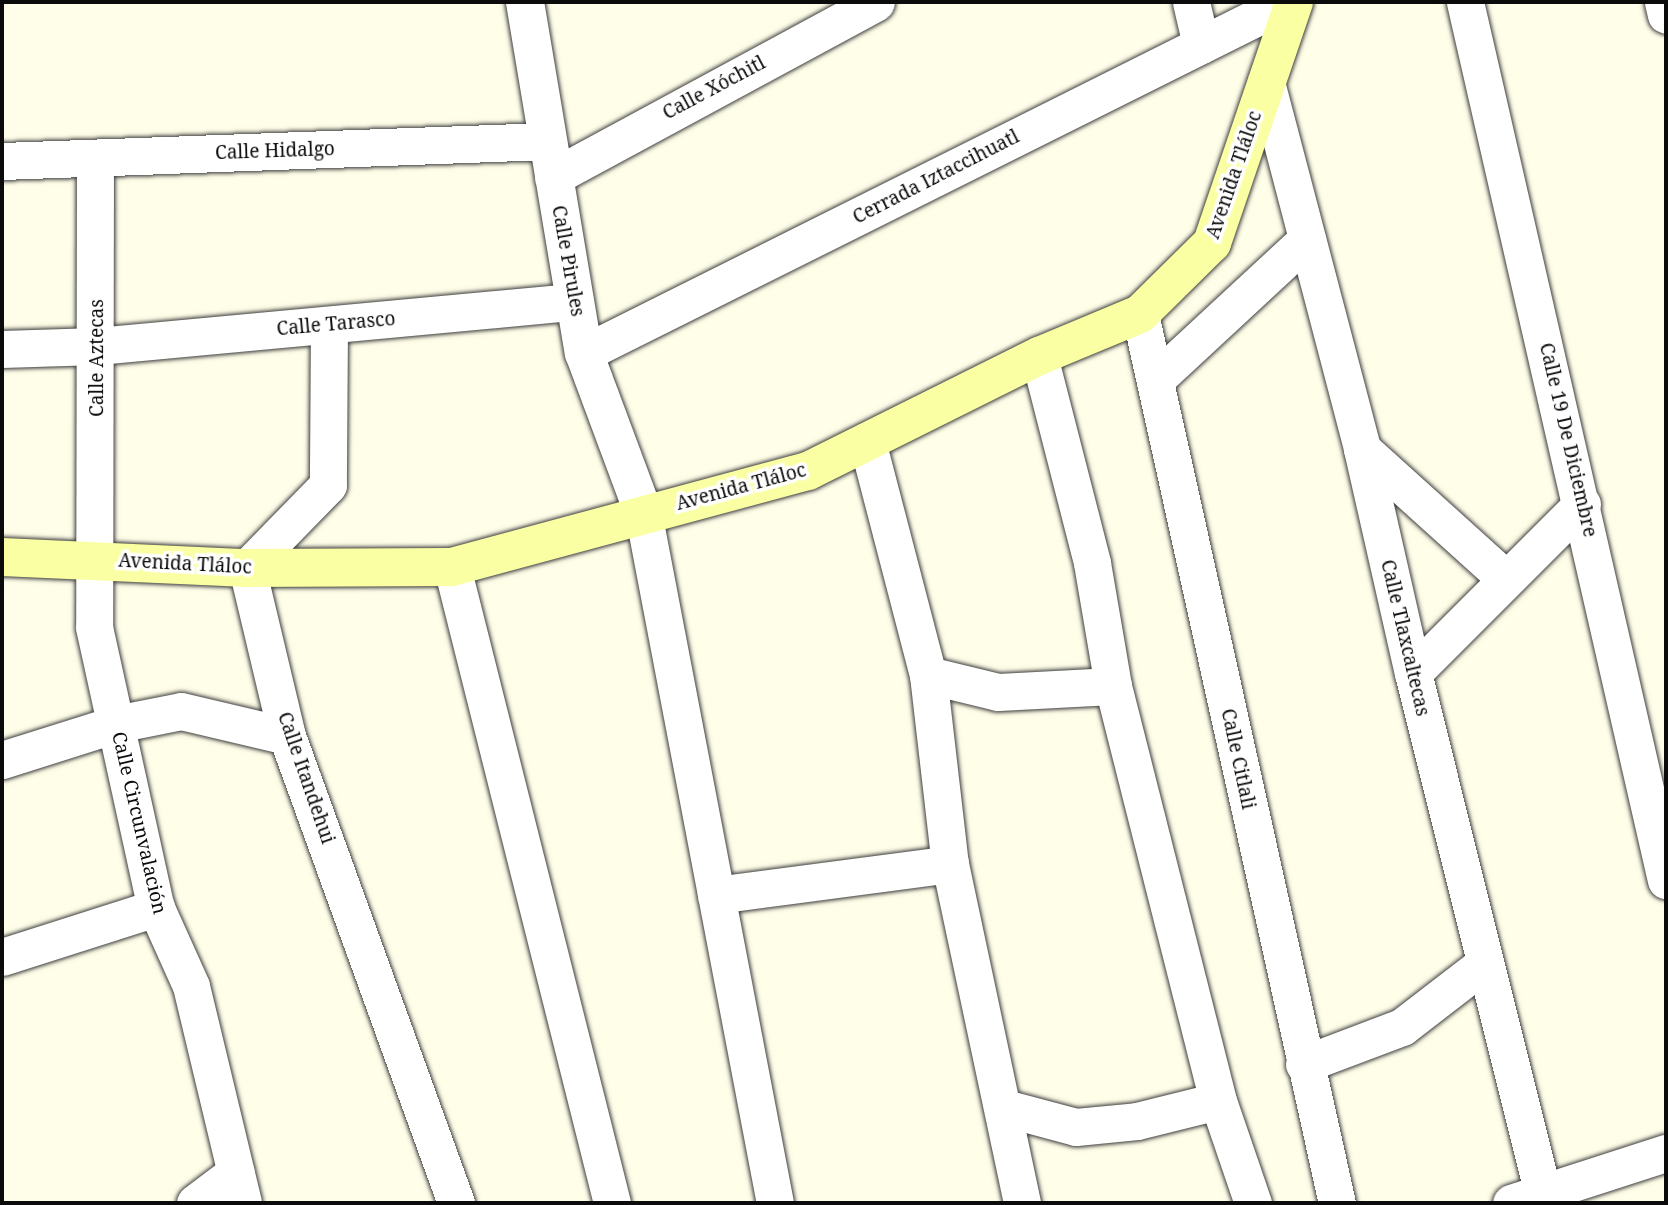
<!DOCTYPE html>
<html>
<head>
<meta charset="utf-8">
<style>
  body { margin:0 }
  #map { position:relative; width:1668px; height:1205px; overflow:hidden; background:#fffee9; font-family:"Noto Serif",serif }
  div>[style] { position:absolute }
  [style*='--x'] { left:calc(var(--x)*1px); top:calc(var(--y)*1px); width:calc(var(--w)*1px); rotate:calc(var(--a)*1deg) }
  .roads { filter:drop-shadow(0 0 2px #3e3e3e) drop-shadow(0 0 2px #3e3e3e) }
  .minor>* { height:37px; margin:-18.5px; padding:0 18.5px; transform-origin:18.5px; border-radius:18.5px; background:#fff }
  .tertiary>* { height:38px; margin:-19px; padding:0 19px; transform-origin:19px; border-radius:19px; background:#fff }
  .secondary>* { height:38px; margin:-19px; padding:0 19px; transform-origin:19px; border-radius:19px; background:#faffa4 }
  span { translate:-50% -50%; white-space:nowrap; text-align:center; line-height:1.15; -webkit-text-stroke:7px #fff; paint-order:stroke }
  .street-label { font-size:19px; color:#0b0b0b }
  .frame { position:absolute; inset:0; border:4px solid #0b0b0b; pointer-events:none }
</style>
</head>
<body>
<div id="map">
  <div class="roads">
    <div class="minor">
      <div style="--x:1191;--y:2;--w:44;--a:76.9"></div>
      <div style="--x:1465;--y:2;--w:901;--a:77.11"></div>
      <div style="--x:1663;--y:2;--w:13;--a:77"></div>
      <div style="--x:1266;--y:82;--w:379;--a:75.3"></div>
      <div style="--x:1362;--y:449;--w:230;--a:77.2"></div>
      <div style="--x:1413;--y:673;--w:537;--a:75.99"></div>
      <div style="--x:95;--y:158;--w:469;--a:90.1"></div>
      <div style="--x:94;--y:627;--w:288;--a:77.6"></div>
      <div style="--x:156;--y:908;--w:85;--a:65.8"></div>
      <div style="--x:191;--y:986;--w:223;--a:76.5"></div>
      <div style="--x:2;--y:161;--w:546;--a:-2.1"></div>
      <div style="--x:553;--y:177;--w:367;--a:-28.4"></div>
      <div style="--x:1140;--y:314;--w:911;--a:77.51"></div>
      <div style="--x:329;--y:325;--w:160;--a:90.4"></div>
      <div style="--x:328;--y:485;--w:116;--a:134.3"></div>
      <div style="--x:247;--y:568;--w:173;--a:76.6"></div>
      <div style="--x:287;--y:736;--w:497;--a:70.1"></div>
      <div style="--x:2;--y:349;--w:95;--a:-1.8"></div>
      <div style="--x:97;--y:346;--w:480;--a:-5.3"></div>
      <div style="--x:584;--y:353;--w:786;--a:-26.53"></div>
      <div style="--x:1039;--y:356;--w:214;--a:75.6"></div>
      <div style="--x:1092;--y:563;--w:125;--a:80.3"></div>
      <div style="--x:1113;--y:686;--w:428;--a:75.8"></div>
      <div style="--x:1218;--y:1101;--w:108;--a:71.1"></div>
      <div style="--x:1155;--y:380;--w:207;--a:-42.8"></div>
      <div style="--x:867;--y:441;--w:242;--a:75.4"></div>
      <div style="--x:928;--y:675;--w:190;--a:83.4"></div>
      <div style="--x:950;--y:864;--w:347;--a:78"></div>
      <div style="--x:1362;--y:449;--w:194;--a:42.1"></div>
      <div style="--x:643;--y:512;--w:703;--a:79.19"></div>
      <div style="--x:452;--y:567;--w:656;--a:75.88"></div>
      <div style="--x:1413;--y:673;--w:239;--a:-45"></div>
      <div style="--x:928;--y:675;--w:72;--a:13.7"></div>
      <div style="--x:998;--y:692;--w:115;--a:-3"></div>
      <div style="--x:2;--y:760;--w:120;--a:-17.5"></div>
      <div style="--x:116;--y:724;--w:66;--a:-11.3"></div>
      <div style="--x:181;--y:711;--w:109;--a:13.3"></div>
      <div style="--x:716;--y:895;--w:236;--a:-7.5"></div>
      <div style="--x:2;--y:957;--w:162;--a:-17.7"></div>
      <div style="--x:1304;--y:1064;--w:105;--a:-20.7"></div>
      <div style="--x:1402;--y:1027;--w:105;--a:-37.6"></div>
      <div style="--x:1005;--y:1108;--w:73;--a:15"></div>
      <div style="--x:1076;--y:1127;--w:61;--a:-5.6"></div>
      <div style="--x:1137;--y:1121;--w:83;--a:-13.9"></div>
      <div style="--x:195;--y:1203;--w:51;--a:-37.1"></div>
      <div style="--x:1511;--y:1203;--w:163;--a:-17.9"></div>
    </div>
    <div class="tertiary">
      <div style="--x:525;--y:2;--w:356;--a:80.5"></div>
      <div style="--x:584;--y:353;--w:170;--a:69.6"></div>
    </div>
    <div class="secondary">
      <div style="--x:2;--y:557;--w:245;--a:2.6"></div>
      <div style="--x:247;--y:568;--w:205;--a:-0.3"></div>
      <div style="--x:452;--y:567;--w:369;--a:-15.1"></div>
      <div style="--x:808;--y:471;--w:258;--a:-26.5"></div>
      <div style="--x:1039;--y:356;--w:109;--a:-22.6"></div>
      <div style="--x:1140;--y:314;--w:101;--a:-44.6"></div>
      <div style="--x:1212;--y:243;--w:255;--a:-71.2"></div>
    </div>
  </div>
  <div class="street-label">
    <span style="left:714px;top:88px;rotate:-28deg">Calle Xóchitl</span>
    <span style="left:275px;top:151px;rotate:-2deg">Calle Hidalgo</span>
    <span style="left:1234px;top:175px;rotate:-71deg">Avenida Tláloc</span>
    <span style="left:936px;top:177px;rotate:-27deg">Cerrada Iztaccihuatl</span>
    <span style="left:568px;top:261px;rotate:80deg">Calle Pirules</span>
    <span style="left:336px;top:324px;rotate:-5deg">Calle Tarasco</span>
    <span style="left:97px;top:358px;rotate:-90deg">Calle Aztecas</span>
    <span style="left:1568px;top:440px;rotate:77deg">Calle 19 De Diciembre</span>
    <span style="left:741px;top:487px;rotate:-15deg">Avenida Tláloc</span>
    <span style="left:185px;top:564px;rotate:3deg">Avenida Tláloc</span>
    <span style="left:1405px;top:638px;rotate:77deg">Calle Tlaxcaltecas</span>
    <span style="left:1238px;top:759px;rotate:78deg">Calle Citlali</span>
    <span style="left:306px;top:778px;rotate:71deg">Calle Itandehui</span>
    <span style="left:139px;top:823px;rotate:77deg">Calle Circunvalación</span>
  </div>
  <div class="frame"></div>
</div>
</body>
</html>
